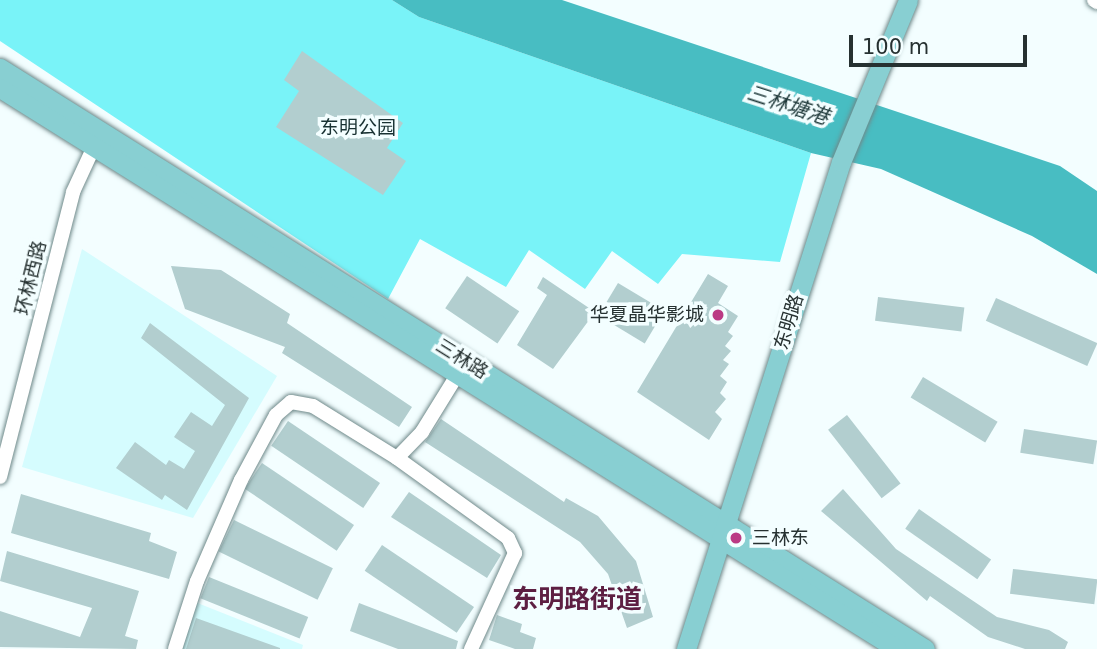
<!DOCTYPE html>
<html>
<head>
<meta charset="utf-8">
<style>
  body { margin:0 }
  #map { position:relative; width:1097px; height:649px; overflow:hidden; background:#f3feff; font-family:"DejaVu Sans","Noto Sans SC",sans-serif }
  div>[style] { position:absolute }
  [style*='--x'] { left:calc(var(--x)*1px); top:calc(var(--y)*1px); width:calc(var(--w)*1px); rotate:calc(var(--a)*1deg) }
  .built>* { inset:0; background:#d5fcfe }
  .green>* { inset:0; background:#79f3f8 }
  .water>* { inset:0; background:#48bdc2 }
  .building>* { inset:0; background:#b2cecf; transform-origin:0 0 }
  .roads { filter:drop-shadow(0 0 2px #6f898a) drop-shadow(0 0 2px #6f898a) }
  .minor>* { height:14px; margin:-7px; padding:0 7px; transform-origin:7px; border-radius:7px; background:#fff }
  .major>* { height:19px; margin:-9.5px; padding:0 9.5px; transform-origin:9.5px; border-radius:9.5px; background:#88cfd2 }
  .dots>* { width:19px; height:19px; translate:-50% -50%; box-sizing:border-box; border:4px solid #f3feff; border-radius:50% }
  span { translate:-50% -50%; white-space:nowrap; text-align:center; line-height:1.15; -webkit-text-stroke:7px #f3feff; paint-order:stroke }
  .park-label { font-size:19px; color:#183132 }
  .street-label { font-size:19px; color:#263131 }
  .poi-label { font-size:19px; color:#263131 }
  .right { translate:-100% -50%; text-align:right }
  .left { translate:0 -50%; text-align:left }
  .water-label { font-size:21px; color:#213b3c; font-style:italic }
  .district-label { font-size:26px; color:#5d1f42; font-weight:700 }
  .scale { position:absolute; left:849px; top:35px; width:178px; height:32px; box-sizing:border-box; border:4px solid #263131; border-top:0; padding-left:9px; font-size:21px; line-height:24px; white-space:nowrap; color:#263131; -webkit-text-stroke:5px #f3feff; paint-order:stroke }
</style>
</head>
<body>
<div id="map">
  <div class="built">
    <div style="clip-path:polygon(82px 249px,277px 376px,193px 518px,22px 467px)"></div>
    <div style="clip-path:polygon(195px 602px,303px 645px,302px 649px,179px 649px)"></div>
  </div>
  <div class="green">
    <div style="clip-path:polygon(0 0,392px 0,419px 17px,811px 153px,780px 262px,682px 254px,658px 284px,612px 251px,585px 289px,529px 250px,506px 287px,420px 239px,388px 299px,0 41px)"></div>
  </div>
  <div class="water">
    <div style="clip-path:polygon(392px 0,562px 0,1060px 166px,1097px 191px,1097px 274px,1032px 236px,881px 169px,811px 153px,419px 17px)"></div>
  </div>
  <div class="building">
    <div style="clip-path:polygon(302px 51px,403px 123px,387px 148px,406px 161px,383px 195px,276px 127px,299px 91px,284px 80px)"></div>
    <div style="clip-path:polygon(171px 266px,221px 270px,290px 314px,287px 323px,412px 407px,399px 427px,282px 353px,285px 347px,185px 309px)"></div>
    <div style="clip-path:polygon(708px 274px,728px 286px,718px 303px,738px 316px,728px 332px,733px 336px,725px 346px,731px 351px,723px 360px,729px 364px,720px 376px,727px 382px,720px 393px,726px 399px,715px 412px,722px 419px,709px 440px,637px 392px)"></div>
    <div style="left:467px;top:276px;width:63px;height:39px;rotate:34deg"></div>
    <div style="clip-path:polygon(543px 277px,595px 312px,553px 369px,517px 345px,547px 295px,537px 288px)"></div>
    <div style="left:618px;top:283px;width:54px;height:38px;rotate:31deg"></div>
    <div style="left:878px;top:297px;width:87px;height:24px;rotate:7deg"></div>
    <div style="left:996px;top:298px;width:111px;height:25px;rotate:24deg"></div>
    <div style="clip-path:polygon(150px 323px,249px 398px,187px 510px,165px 495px,162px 500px,116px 468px,135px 442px,166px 465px,169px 460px,184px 469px,195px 451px,174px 437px,191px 412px,212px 426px,225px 405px,141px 338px)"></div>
    <div style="left:923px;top:377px;width:87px;height:24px;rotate:31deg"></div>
    <div style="left:847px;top:415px;width:87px;height:24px;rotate:52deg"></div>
    <div style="clip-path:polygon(441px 419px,564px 502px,566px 498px,598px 516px,636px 561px,653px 617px,627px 628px,608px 574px,580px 542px,425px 442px)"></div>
    <div style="left:288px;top:421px;width:111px;height:30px;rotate:34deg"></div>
    <div style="left:1024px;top:429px;width:74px;height:24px;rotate:9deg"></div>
    <div style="left:262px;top:463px;width:111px;height:31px;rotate:34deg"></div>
    <div style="clip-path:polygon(843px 489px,896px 549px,997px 617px,1049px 630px,1068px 642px,1065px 649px,1025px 649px,988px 637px,930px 596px,927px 601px,821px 511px)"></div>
    <div style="clip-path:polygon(409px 492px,501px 555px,487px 578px,391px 517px)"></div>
    <div style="clip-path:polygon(21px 494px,151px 533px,149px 541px,177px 552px,169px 579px,11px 533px)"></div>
    <div style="left:919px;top:509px;width:88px;height:24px;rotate:35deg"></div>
    <div style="left:234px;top:520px;width:110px;height:35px;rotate:26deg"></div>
    <div style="left:382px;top:545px;width:111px;height:31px;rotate:34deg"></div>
    <div style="clip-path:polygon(7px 551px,139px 591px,125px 636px,138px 640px,136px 649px,0 647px,0 611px,80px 637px,92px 608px,0 581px)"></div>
    <div style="left:1013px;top:569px;width:85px;height:25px;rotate:7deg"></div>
    <div style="left:209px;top:577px;width:107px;height:23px;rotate:22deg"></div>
    <div style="clip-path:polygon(359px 603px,458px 641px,456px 649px,398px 649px,350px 631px)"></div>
    <div style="clip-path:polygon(497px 615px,522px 624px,520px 632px,536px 638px,533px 649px,515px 649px,489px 640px)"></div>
    <div style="clip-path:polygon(196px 618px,280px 648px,280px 649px,186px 649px)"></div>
  </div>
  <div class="roads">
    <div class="minor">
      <div style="--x:1094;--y:0;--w:4;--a:34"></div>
      <div style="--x:397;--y:458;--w:137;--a:35.8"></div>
      <div style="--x:508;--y:538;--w:17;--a:65"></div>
      <div style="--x:515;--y:553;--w:106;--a:114.6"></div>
      <div style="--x:0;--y:477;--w:294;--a:-75.6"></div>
      <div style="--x:73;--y:192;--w:60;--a:-65.2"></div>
      <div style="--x:175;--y:649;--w:71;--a:-72.1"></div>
      <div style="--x:197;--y:581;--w:110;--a:-66.5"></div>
      <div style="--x:241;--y:480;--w:74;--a:-61.7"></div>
      <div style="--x:276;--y:415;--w:20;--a:-41"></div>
      <div style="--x:291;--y:402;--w:22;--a:10"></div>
      <div style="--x:313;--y:406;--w:99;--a:31.8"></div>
      <div style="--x:397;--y:458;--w:36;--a:-46"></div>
      <div style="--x:422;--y:432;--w:70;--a:-58.3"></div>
    </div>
    <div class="major">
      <div style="--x:0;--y:68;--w:1092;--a:32.13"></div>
      <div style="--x:0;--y:88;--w:1058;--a:32.02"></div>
      <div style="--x:686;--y:649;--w:511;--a:-72.35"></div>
      <div style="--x:841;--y:162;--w:175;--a:-67.5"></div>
    </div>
  </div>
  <div class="dots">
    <div style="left:718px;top:315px;background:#bb3a84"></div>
    <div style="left:736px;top:538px;background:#bb3a84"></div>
  </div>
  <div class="park-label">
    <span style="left:358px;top:128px">东明公园</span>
  </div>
  <div class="street-label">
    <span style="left:31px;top:278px;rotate:-76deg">环林西路</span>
    <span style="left:789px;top:322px;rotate:-73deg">东明路</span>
    <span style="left:462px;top:359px;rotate:32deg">三林路</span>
  </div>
  <div class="poi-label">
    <span class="right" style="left:704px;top:315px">华夏晶华影城</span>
    <span class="left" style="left:752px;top:538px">三林东</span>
  </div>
  <div class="water-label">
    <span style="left:788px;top:105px;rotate:18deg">三林塘港</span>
  </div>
  <div class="district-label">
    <span style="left:577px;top:600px">东明路街道</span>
  </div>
  <div class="scale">100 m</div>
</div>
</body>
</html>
